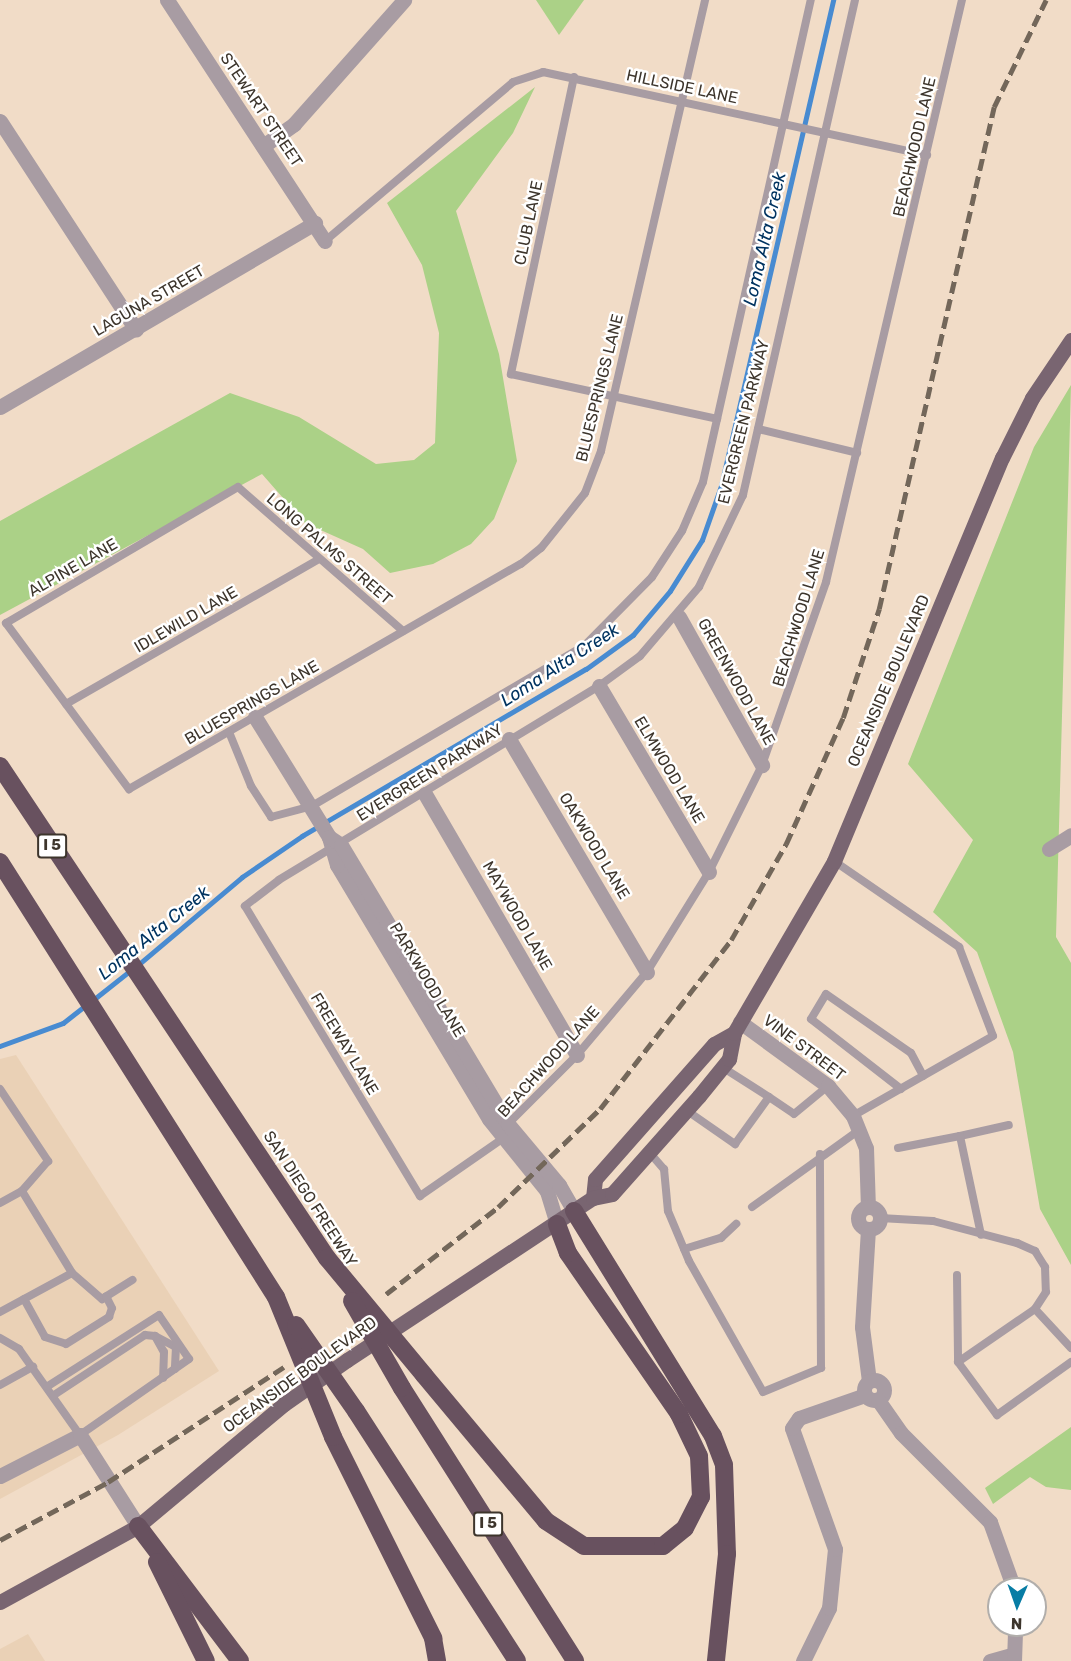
<!DOCTYPE html>
<html>
<head>
<meta charset="utf-8">
<style>
  body { margin:0 }
  #map { position:relative; width:1071px; height:1661px; overflow:hidden; background:#f1dcc7; font-family:Rubik,sans-serif }
  div>[style] { position:absolute }
  [style*='--x'] { left:calc(var(--x)*1px); top:calc(var(--y)*1px); width:calc(var(--w)*1px); rotate:calc(var(--a)*1deg) }
  .built>* { inset:0; background:#ead1b6 }
  .green>* { inset:0; background:#abd187 }
  .stream>* { height:4.5px; margin:-2.25px; padding:0 2.25px; transform-origin:2.25px; border-radius:2.25px; background:#488bd1 }
  .service>* { height:8px; margin:-4px; padding:0 4px; transform-origin:4px; border-radius:4px; background:#a89ca3 }
  .minor>* { height:15px; margin:-7.5px; padding:0 7.5px; transform-origin:7.5px; border-radius:7.5px; background:#a89ca3 }
  .tertiary>* { height:15px; margin:-7.5px; padding:0 7.5px; transform-origin:7.5px; border-radius:7.5px; background:#a89ca3 }
  .tertiary>.ring { margin:-7.5px; padding:0; box-sizing:content-box; background:none; border:15px solid #a89ca3; border-radius:50% }
  .primary>* { height:15px; margin:-7.5px; padding:0 7.5px; transform-origin:7.5px; border-radius:7.5px; background:#796571 }
  .motorway>* { height:18px; margin:-9px; padding:0 9px; transform-origin:9px; border-radius:9px; background:#68515f }
  .rail>* { height:4.5px; margin-top:-2.25px; transform-origin:0; background:repeating-linear-gradient(90deg,#73675a 0 12px,transparent 0 18px) }
  .motorway-bridge>* { height:18px; margin:-9px; padding:0 9px; transform-origin:9px; border-radius:9px; background:#68515f }
  span { translate:-50% -50%; white-space:nowrap; text-align:center; line-height:1.15; -webkit-text-stroke:5px #fff; paint-order:stroke }
  .shield-label span { padding:2px 4px; background:#fff; border:2px solid; border-radius:4px; -webkit-text-stroke-width:0 }
  .shield-label { font-size:15px; color:#3d352c; font-weight:700 }
  .street-label { font-size:16px; color:#3d352c }
  .water-label { font-size:18px; color:#003360; font-style:italic }
  .north { position:absolute; left:987px; top:1577px; width:60px; height:60px; box-sizing:border-box; background:#fff; border:2px solid #b1aeab; border-radius:50%; rotate:182deg; font-size:16px; font-weight:700; line-height:24px; text-align:center; color:#3d352c }
  .north::after { content:''; display:block; margin:auto; width:21px; height:27px; background:#087da5; clip-path:polygon(50% 0,100% 100%,50% 72%,0 100%) }
</style>
</head>
<body>
<div id="map">
  <div class="built">
    <div style="clip-path:polygon(16px 1055px,219px 1371px,118px 1435px,0 1499px,0 1059px)"></div>
    <div style="clip-path:polygon(28px 1634px,45px 1661px,0 1661px,0 1649px)"></div>
  </div>
  <div class="green">
    <div style="clip-path:polygon(536px 0,584px 0,559px 35px)"></div>
    <div style="clip-path:polygon(535px 87px,513px 133px,456px 211px,499px 354px,517px 461px,494px 519px,471px 544px,433px 564px,390px 573px,363px 549px,305px 523px,262px 474px,0 615px,0 521px,230px 393px,299px 417px,376px 464px,414px 460px,435px 443px,439px 333px,422px 265px,387px 203px)"></div>
    <div style="clip-path:polygon(1071px 385px,1056px 937px,1071px 963px,1071px 1265px,1040px 1209px,1013px 1052px,977px 952px,933px 912px,973px 840px,908px 764px,1034px 447px)"></div>
    <div style="clip-path:polygon(1071px 1427px,1071px 1490px,1046px 1487px,1030px 1477px,993px 1504px,985px 1488px)"></div>
  </div>
  <div class="stream">
    <div style="--x:138;--y:965;--w:136;--a:-40.2"></div>
    <div style="--x:242;--y:877;--w:73;--a:-34.3"></div>
    <div style="--x:302;--y:836;--w:329;--a:-30.5"></div>
    <div style="--x:586;--y:669;--w:58;--a:-35.9"></div>
    <div style="--x:633;--y:635;--w:57;--a:-49.9"></div>
    <div style="--x:670;--y:591;--w:60;--a:-57.9"></div>
    <div style="--x:702;--y:540;--w:57;--a:-70.6"></div>
    <div style="--x:721;--y:486;--w:499;--a:-77"></div>
    <div style="--x:93;--y:1000;--w:48;--a:-38.3"></div>
    <div style="--x:0;--y:1046;--w:67;--a:-20.1"></div>
    <div style="--x:63;--y:1023;--w:29;--a:-38"></div>
  </div>
  <div class="service">
    <div style="--x:855;--y:0;--w:508;--a:102.75"></div>
    <div style="--x:743;--y:495;--w:102;--a:115.6"></div>
    <div style="--x:699;--y:587;--w:91;--a:130.5"></div>
    <div style="--x:640;--y:656;--w:51;--a:143.8"></div>
    <div style="--x:599;--y:686;--w:374;--a:148.8"></div>
    <div style="--x:279;--y:880;--w:43;--a:142.6"></div>
    <div style="--x:245;--y:906;--w:339;--a:58.9"></div>
    <div style="--x:420;--y:1196;--w:100;--a:-34.8"></div>
    <div style="--x:502;--y:1139;--w:16;--a:-68"></div>
    <div style="--x:508;--y:1124;--w:98;--a:-45"></div>
    <div style="--x:577;--y:1055;--w:109;--a:-49.9"></div>
    <div style="--x:647;--y:972;--w:118;--a:-58.2"></div>
    <div style="--x:709;--y:872;--w:119;--a:-63.6"></div>
    <div style="--x:762;--y:765;--w:194;--a:-70.7"></div>
    <div style="--x:826;--y:582;--w:598;--a:-76.85"></div>
    <div style="--x:574;--y:77;--w:304;--a:102"></div>
    <div style="--x:511;--y:374;--w:211;--a:12.3"></div>
    <div style="--x:325;--y:241;--w:246;--a:-40.2"></div>
    <div style="--x:513;--y:82;--w:32;--a:-18"></div>
    <div style="--x:543;--y:72;--w:393;--a:12.2"></div>
    <div style="--x:758;--y:429;--w:102;--a:13.6"></div>
    <div style="--x:403;--y:631;--w:219;--a:-138.9"></div>
    <div style="--x:238;--y:487;--w:269;--a:149.6"></div>
    <div style="--x:6;--y:623;--w:207;--a:53.5"></div>
    <div style="--x:129;--y:789;--w:452;--a:-29.9"></div>
    <div style="--x:521;--y:564;--w:26;--a:-39"></div>
    <div style="--x:541;--y:548;--w:70;--a:-51.3"></div>
    <div style="--x:585;--y:493;--w:45;--a:-69.1"></div>
    <div style="--x:601;--y:451;--w:463;--a:-77"></div>
    <div style="--x:66;--y:704;--w:292;--a:-29.8"></div>
    <div style="--x:229;--y:732;--w:58;--a:67.8"></div>
    <div style="--x:251;--y:786;--w:37;--a:57"></div>
    <div style="--x:271;--y:817;--w:42;--a:-15"></div>
    <div style="--x:312;--y:806;--w:317;--a:-30.5"></div>
    <div style="--x:585;--y:645;--w:95;--a:-45.4"></div>
    <div style="--x:652;--y:577;--w:55;--a:-56.9"></div>
    <div style="--x:682;--y:531;--w:53;--a:-66.8"></div>
    <div style="--x:703;--y:482;--w:494;--a:-77.4"></div>
    <div style="--x:834;--y:861;--w:152;--a:34.5"></div>
    <div style="--x:959;--y:947;--w:95;--a:69.1"></div>
    <div style="--x:993;--y:1036;--w:161;--a:150.3"></div>
    <div style="--x:0;--y:1089;--w:87;--a:56.3"></div>
    <div style="--x:48;--y:1161;--w:40;--a:131"></div>
    <div style="--x:901;--y:1089;--w:114;--a:-142.1"></div>
    <div style="--x:811;--y:1019;--w:29;--a:-59"></div>
    <div style="--x:826;--y:994;--w:103;--a:34.8"></div>
    <div style="--x:911;--y:1053;--w:26;--a:62"></div>
    <div style="--x:769;--y:1097;--w:30;--a:34"></div>
    <div style="--x:794;--y:1114;--w:44;--a:-39.5"></div>
    <div style="--x:686;--y:1110;--w:60;--a:34.8"></div>
    <div style="--x:735;--y:1144;--w:58;--a:-54.1"></div>
    <div style="--x:769;--y:1097;--w:56;--a:-147.4"></div>
    <div style="--x:960;--y:1136;--w:50;--a:-12.7"></div>
    <div style="--x:898;--y:1148;--w:63;--a:-11"></div>
    <div style="--x:960;--y:1136;--w:101;--a:78"></div>
    <div style="--x:649;--y:1152;--w:23;--a:49"></div>
    <div style="--x:664;--y:1169;--w:42;--a:84.6"></div>
    <div style="--x:668;--y:1211;--w:54;--a:67.2"></div>
    <div style="--x:689;--y:1261;--w:150;--a:60.5"></div>
    <div style="--x:763;--y:1392;--w:63;--a:-22.5"></div>
    <div style="--x:821;--y:1368;--w:214;--a:-90.3"></div>
    <div style="--x:0;--y:1203;--w:25;--a:-29"></div>
    <div style="--x:22;--y:1191;--w:96;--a:58.6"></div>
    <div style="--x:72;--y:1273;--w:82;--a:151.6"></div>
    <div style="--x:752;--y:1207;--w:132;--a:-35.7"></div>
    <div style="--x:880;--y:1218;--w:53;--a:3.2"></div>
    <div style="--x:933;--y:1221;--w:87;--a:14.7"></div>
    <div style="--x:1017;--y:1243;--w:20;--a:24"></div>
    <div style="--x:1035;--y:1251;--w:19;--a:58"></div>
    <div style="--x:1045;--y:1267;--w:25;--a:88"></div>
    <div style="--x:1046;--y:1292;--w:20;--a:123"></div>
    <div style="--x:1035;--y:1309;--w:93;--a:145.5"></div>
    <div style="--x:958;--y:1362;--w:66;--a:53.7"></div>
    <div style="--x:997;--y:1415;--w:91;--a:-35.6"></div>
    <div style="--x:684;--y:1249;--w:39;--a:-17"></div>
    <div style="--x:721;--y:1238;--w:21;--a:-43"></div>
    <div style="--x:72;--y:1273;--w:40;--a:41"></div>
    <div style="--x:102;--y:1299;--w:36;--a:-32"></div>
    <div style="--x:957;--y:1275;--w:87;--a:89.3"></div>
    <div style="--x:24;--y:1299;--w:43;--a:61.1"></div>
    <div style="--x:45;--y:1337;--w:22;--a:18"></div>
    <div style="--x:66;--y:1344;--w:51;--a:-32.1"></div>
    <div style="--x:109;--y:1317;--w:9;--a:-72"></div>
    <div style="--x:112;--y:1308;--w:13;--a:-117"></div>
    <div style="--x:1035;--y:1309;--w:53;--a:47.3"></div>
    <div style="--x:155;--y:1336;--w:24;--a:28"></div>
    <div style="--x:176;--y:1347;--w:22;--a:93"></div>
    <div style="--x:0;--y:1338;--w:22;--a:30"></div>
    <div style="--x:19;--y:1349;--w:105;--a:54.7"></div>
    <div style="--x:80;--y:1435;--w:133;--a:-34.9"></div>
    <div style="--x:189;--y:1359;--w:53;--a:-124.3"></div>
    <div style="--x:159;--y:1315;--w:132;--a:147.4"></div>
    <div style="--x:0;--y:1385;--w:38;--a:-29"></div>
    <div style="--x:54;--y:1395;--w:109;--a:-33.4"></div>
    <div style="--x:145;--y:1335;--w:10;--a:6"></div>
    <div style="--x:155;--y:1336;--w:18;--a:61"></div>
    <div style="--x:164;--y:1352;--w:26;--a:92"></div>
  </div>
  <div class="minor">
    <div style="--x:167;--y:0;--w:288;--a:56.8"></div>
    <div style="--x:0;--y:121;--w:249;--a:56.9"></div>
    <div style="--x:263;--y:146;--w:38;--a:-35"></div>
    <div style="--x:294;--y:124;--w:166;--a:-48.4"></div>
    <div style="--x:0;--y:407;--w:365;--a:-30.3"></div>
    <div style="--x:679;--y:617;--w:170;--a:60.7"></div>
    <div style="--x:599;--y:686;--w:216;--a:59.4"></div>
    <div style="--x:255;--y:717;--w:141;--a:58.3"></div>
    <div style="--x:509;--y:739;--w:271;--a:59.4"></div>
    <div style="--x:425;--y:794;--w:302;--a:59.8"></div>
    <div style="--x:1049;--y:849;--w:26;--a:-32"></div>
    <div style="--x:557;--y:1224;--w:34;--a:-107"></div>
    <div style="--x:547;--y:1191;--w:92;--a:-128.9"></div>
    <div style="--x:489;--y:1119;--w:296;--a:-120.9"></div>
    <div style="--x:337;--y:865;--w:29;--a:-106"></div>
    <div style="--x:329;--y:837;--w:14;--a:34"></div>
    <div style="--x:341;--y:845;--w:325;--a:59.1"></div>
    <div style="--x:508;--y:1124;--w:80;--a:50.1"></div>
    <div style="--x:559;--y:1185;--w:30;--a:60"></div>
    <div style="--x:803;--y:1661;--w:59;--a:-63.9"></div>
    <div style="--x:829;--y:1608;--w:59;--a:-84.2"></div>
    <div style="--x:835;--y:1549;--w:128;--a:-109.6"></div>
    <div style="--x:792;--y:1428;--w:12;--a:-55"></div>
    <div style="--x:799;--y:1418;--w:70;--a:-19.2"></div>
    <div style="--x:990;--y:1661;--w:25;--a:-16"></div>
  </div>
  <div class="tertiary">
    <div style="--x:740;--y:1022;--w:109;--a:36"></div>
    <div style="--x:828;--y:1086;--w:39;--a:50"></div>
    <div style="--x:853;--y:1116;--w:35;--a:68"></div>
    <div style="--x:866;--y:1148;--w:59;--a:88.1"></div>
    <div class="ring" style="left:858px;top:1207px;width:7px;height:7px"></div>
    <div style="--x:868;--y:1229;--w:98;--a:93.5"></div>
    <div style="--x:862;--y:1327;--w:54;--a:82.6"></div>
    <div class="ring" style="left:864px;top:1380px;width:5px;height:5px"></div>
    <div style="--x:878;--y:1400;--w:40;--a:55.1"></div>
    <div style="--x:901;--y:1433;--w:126;--a:45"></div>
    <div style="--x:990;--y:1522;--w:71;--a:70.3"></div>
    <div style="--x:0;--y:1476;--w:90;--a:-27.1"></div>
    <div style="--x:80;--y:1435;--w:108;--a:57.5"></div>
    <div style="--x:1014;--y:1661;--w:36;--a:-88"></div>
  </div>
  <div class="primary">
    <div style="--x:593;--y:1198;--w:19;--a:-84"></div>
    <div style="--x:595;--y:1179;--w:180;--a:-48.6"></div>
    <div style="--x:714;--y:1044;--w:23;--a:-29"></div>
    <div style="--x:0;--y:1602;--w:158;--a:-28.8"></div>
    <div style="--x:138;--y:1526;--w:190;--a:-39.9"></div>
    <div style="--x:284;--y:1404;--w:77;--a:-34.9"></div>
    <div style="--x:347;--y:1360;--w:295;--a:-33.4"></div>
    <div style="--x:593;--y:1198;--w:19;--a:-12"></div>
    <div style="--x:612;--y:1194;--w:131;--a:-48.4"></div>
    <div style="--x:699;--y:1096;--w:48;--a:-51"></div>
    <div style="--x:729;--y:1059;--w:26;--a:-79"></div>
    <div style="--x:734;--y:1033;--w:199;--a:-59.8"></div>
    <div style="--x:834;--y:861;--w:437;--a:-67.4"></div>
    <div style="--x:1002;--y:458;--w:67;--a:-63.4"></div>
    <div style="--x:1032;--y:398;--w:70;--a:-56.1"></div>
  </div>
  <div class="motorway">
    <div style="--x:0;--y:766;--w:591;--a:56.39"></div>
    <div style="--x:0;--y:862;--w:515;--a:57.61"></div>
    <div style="--x:574;--y:1211;--w:264;--a:58.3"></div>
    <div style="--x:713;--y:1436;--w:31;--a:69"></div>
    <div style="--x:724;--y:1465;--w:89;--a:88.1"></div>
    <div style="--x:727;--y:1554;--w:108;--a:95.9"></div>
    <div style="--x:424;--y:1375;--w:190;--a:50.1"></div>
    <div style="--x:546;--y:1521;--w:45;--a:33.3"></div>
    <div style="--x:584;--y:1546;--w:79;--a:0"></div>
    <div style="--x:663;--y:1546;--w:28;--a:-39"></div>
    <div style="--x:685;--y:1528;--w:35;--a:-63"></div>
    <div style="--x:701;--y:1497;--w:41;--a:-92.8"></div>
    <div style="--x:699;--y:1456;--w:47;--a:-115.5"></div>
    <div style="--x:679;--y:1414;--w:196;--a:-124.6"></div>
    <div style="--x:568;--y:1253;--w:31;--a:-111"></div>
    <div style="--x:402;--y:1388;--w:323;--a:57.6"></div>
    <div style="--x:356;--y:1411;--w:297;--a:57.2"></div>
    <div style="--x:333;--y:1437;--w:225;--a:63.5"></div>
    <div style="--x:433;--y:1638;--w:23;--a:80"></div>
    <div style="--x:138;--y:1526;--w:169;--a:52.9"></div>
    <div style="--x:157;--y:1562;--w:110;--a:63.7"></div>
  </div>
  <div class="rail">
    <div style="--x:386;--y:1294;--w:142;--a:-37.8"></div>
    <div style="--x:498;--y:1207;--w:141;--a:-43.9"></div>
    <div style="--x:600;--y:1109;--w:214;--a:-52.2"></div>
    <div style="--x:731;--y:940;--w:111;--a:-60.2"></div>
    <div style="--x:786;--y:844;--w:138;--a:-65.7"></div>
    <div style="--x:843;--y:718;--w:115;--a:-71.7"></div>
    <div style="--x:879;--y:609;--w:515;--a:-77.1"></div>
    <div style="--x:994;--y:107;--w:119;--a:-64.1"></div>
    <div style="--x:0;--y:1540;--w:123;--a:-28.2"></div>
    <div style="--x:108;--y:1482;--w:210;--a:-33.2"></div>
  </div>
  <div class="motorway-bridge">
    <div style="--x:327;--y:1258;--w:152;--a:50.3"></div>
    <div style="--x:276;--y:1297;--w:151;--a:67.8"></div>
    <div style="--x:352;--y:1301;--w:100;--a:60.1"></div>
    <div style="--x:296;--y:1325;--w:105;--a:55.1"></div>
  </div>
  <div class="shield-label">
    <span style="left:52px;top:846px">I 5</span>
    <span style="left:488px;top:1524px">I 5</span>
  </div>
  <div class="street-label">
    <span style="left:682px;top:87px;rotate:12deg">HILLSIDE LANE</span>
    <span style="left:261px;top:110px;rotate:56deg">STEWART STREET</span>
    <span style="left:915px;top:147px;rotate:-77deg">BEACHWOOD LANE</span>
    <span style="left:529px;top:223px;rotate:-78deg">CLUB LANE</span>
    <span style="left:149px;top:301px;rotate:-30deg">LAGUNA STREET</span>
    <span style="left:600px;top:388px;rotate:-76deg">BLUESPRINGS LANE</span>
    <span style="left:744px;top:422px;rotate:-76deg">EVERGREEN PARKWAY</span>
    <span style="left:329px;top:549px;rotate:41deg">LONG PALMS STREET</span>
    <span style="left:73px;top:568px;rotate:-30deg">ALPINE LANE</span>
    <span style="left:799px;top:618px;rotate:-73deg">BEACHWOOD LANE</span>
    <span style="left:186px;top:620px;rotate:-30deg">IDLEWILD LANE</span>
    <span style="left:889px;top:681px;rotate:-67deg">OCEANSIDE BOULEVARD</span>
    <span style="left:736px;top:682px;rotate:61deg">GREENWOOD LANE</span>
    <span style="left:252px;top:703px;rotate:-30deg">BLUESPRINGS LANE</span>
    <span style="left:669px;top:770px;rotate:59deg">ELMWOOD LANE</span>
    <span style="left:430px;top:773px;rotate:-32deg">EVERGREEN PARKWAY</span>
    <span style="left:594px;top:846px;rotate:59deg">OAKWOOD LANE</span>
    <span style="left:517px;top:916px;rotate:60deg">MAYWOOD LANE</span>
    <span style="left:427px;top:980px;rotate:59deg">PARKWOOD LANE</span>
    <span style="left:344px;top:1044px;rotate:59deg">FREEWAY LANE</span>
    <span style="left:804px;top:1048px;rotate:37deg">VINE STREET</span>
    <span style="left:549px;top:1062px;rotate:-48deg">BEACHWOOD LANE</span>
    <span style="left:310px;top:1199px;rotate:57deg">SAN DIEGO FREEWAY</span>
    <span style="left:300px;top:1375px;rotate:-36deg">OCEANSIDE BOULEVARD</span>
  </div>
  <div class="water-label">
    <span style="left:765px;top:239px;rotate:-77deg">Loma Alta Creek</span>
    <span style="left:560px;top:665px;rotate:-33deg">Loma Alta Creek</span>
    <span style="left:154px;top:933px;rotate:-39deg">Loma Alta Creek</span>
  </div>
  <div class="north">N</div>
</div>
</body>
</html>
